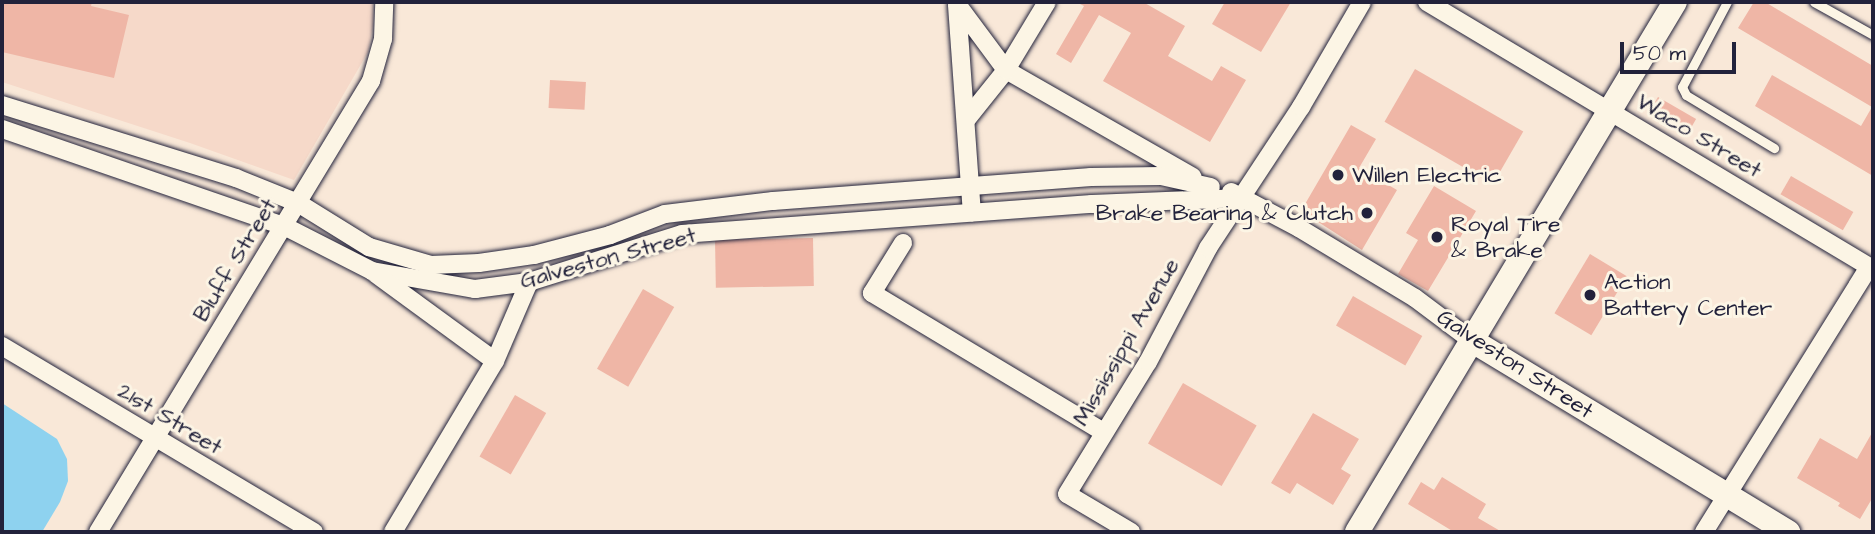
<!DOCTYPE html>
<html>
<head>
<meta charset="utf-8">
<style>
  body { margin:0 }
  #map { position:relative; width:1875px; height:534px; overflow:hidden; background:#f9e8d8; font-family:"Architects Daughter",sans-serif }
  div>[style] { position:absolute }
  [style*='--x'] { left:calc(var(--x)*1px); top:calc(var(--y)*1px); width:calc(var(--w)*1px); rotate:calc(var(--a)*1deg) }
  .built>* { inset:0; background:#f6d9c9 }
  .water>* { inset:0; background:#8ed2ef }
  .building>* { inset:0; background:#efb6a6; transform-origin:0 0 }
  .roads { filter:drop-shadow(0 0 2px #22223b) drop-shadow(0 0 2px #22223b) }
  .service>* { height:9px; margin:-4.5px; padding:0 4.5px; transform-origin:4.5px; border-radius:4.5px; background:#fcf5e5 }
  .minor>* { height:18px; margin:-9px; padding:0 9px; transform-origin:9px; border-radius:9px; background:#fcf5e5 }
  .secondary>* { height:24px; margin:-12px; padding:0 12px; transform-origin:12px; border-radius:12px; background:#fcf5e5 }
  .dots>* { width:19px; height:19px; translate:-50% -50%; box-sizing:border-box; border:4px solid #fcf5e5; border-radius:50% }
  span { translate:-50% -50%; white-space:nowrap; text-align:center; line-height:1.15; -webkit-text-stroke:6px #fcf5e5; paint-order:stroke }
  .street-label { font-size:23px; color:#22223b }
  .poi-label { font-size:23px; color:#22223b }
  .left { translate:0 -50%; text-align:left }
  .right { translate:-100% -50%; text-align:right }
  .frame { position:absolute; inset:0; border:4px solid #22223b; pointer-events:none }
  .scale { position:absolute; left:1620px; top:42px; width:116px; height:32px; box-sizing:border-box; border:4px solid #22223b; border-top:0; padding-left:9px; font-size:21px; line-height:24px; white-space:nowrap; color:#22223b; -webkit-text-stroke:5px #fcf5e5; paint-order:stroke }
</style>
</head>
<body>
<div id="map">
  <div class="built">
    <div style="clip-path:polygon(2px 2px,373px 2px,373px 26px,368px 52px,294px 180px,190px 143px,2px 82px)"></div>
  </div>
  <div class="water">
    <div style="clip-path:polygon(2px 403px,57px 439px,67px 459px,68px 481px,60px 502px,42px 532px,2px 532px)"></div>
  </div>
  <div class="building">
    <div style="clip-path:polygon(2px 2px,92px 2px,91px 6px,129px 15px,114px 78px,2px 52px)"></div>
    <div style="clip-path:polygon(1076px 2px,1143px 2px,1185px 26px,1168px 56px,1212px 81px,1221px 66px,1246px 80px,1210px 142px,1103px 81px,1131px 33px,1099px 15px,1071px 63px,1056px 54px,1084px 6px)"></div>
    <div style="clip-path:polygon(1225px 2px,1291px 2px,1261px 52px,1212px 24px)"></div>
    <div style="clip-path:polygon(1754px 2px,1765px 2px,1873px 66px,1873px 176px,1755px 106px,1772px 75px,1861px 126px,1872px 107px,1738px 28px)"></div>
    <div style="left:1415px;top:69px;width:125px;height:61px;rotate:30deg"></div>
    <div style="left:550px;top:80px;width:36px;height:28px;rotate:3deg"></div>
    <div style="left:1658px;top:97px;width:44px;height:20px;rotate:30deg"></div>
    <div style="clip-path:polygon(1351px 125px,1376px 139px,1359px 168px,1397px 190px,1362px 250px,1301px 211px)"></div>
    <div style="left:1791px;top:176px;width:72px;height:21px;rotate:30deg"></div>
    <div style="clip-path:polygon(1434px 186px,1476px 211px,1428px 291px,1398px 274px,1418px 240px,1406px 233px)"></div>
    <div style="left:813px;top:238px;width:48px;height:98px;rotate:89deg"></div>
    <div style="left:1590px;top:254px;width:43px;height:69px;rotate:31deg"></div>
    <div style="left:643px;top:289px;width:36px;height:92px;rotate:30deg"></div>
    <div style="left:1353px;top:296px;width:80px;height:34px;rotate:30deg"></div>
    <div style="left:1183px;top:383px;width:85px;height:70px;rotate:30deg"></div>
    <div style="left:515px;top:395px;width:36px;height:71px;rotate:30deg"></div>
    <div style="clip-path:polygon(1313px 413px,1359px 439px,1341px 469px,1351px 475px,1333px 505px,1297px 483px,1290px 494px,1271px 483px)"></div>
    <div style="clip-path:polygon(1873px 431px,1873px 497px,1860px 519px,1838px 506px,1840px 503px,1797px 478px,1820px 438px,1857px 459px)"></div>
    <div style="clip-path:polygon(1442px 477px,1486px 504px,1478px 518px,1502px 532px,1454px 532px,1408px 504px,1421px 482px,1434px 490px)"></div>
  </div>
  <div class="roads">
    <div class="service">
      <div style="--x:1727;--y:2;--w:96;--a:117.9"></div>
      <div style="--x:1682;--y:87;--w:9;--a:63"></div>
      <div style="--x:1686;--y:95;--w:103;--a:31.1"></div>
      <div style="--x:1814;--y:2;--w:68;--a:29.2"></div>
    </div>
    <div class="minor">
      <div style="--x:1427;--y:2;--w:520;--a:30.91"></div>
      <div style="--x:957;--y:4;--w:82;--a:53.4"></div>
      <div style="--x:1006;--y:70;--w:215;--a:29.8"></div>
      <div style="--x:957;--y:5;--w:208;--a:85.9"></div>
      <div style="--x:2;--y:105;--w:245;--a:17.3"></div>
      <div style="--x:236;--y:178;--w:67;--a:22"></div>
      <div style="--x:298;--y:203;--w:84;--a:31.8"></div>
      <div style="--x:369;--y:247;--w:65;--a:16.2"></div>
      <div style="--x:431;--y:265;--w:48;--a:-2.4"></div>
      <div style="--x:479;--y:263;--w:56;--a:-8.3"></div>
      <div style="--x:534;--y:255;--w:79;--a:-14.7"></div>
      <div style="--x:610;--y:235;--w:59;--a:-20.9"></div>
      <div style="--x:665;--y:214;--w:109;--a:-6.9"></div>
      <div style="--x:773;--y:201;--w:319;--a:-4.3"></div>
      <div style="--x:1091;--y:177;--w:70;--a:-0.8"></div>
      <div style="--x:1161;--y:176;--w:51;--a:12.4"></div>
      <div style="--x:966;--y:120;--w:64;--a:-51.3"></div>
      <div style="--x:1006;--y:70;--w:79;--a:-58.9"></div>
      <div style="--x:2;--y:129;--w:298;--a:19"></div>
      <div style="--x:284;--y:226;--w:99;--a:27.1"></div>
      <div style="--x:372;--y:271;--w:105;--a:9.9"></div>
      <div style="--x:475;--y:289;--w:54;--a:-7.4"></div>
      <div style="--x:529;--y:282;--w:160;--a:-17.4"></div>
      <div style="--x:682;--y:234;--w:411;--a:-4.2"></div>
      <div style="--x:1092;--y:204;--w:150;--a:-2.3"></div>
      <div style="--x:1231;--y:192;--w:77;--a:27.9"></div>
      <div style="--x:1299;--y:228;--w:135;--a:31.1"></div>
      <div style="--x:1415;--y:298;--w:70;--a:36.9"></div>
      <div style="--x:903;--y:243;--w:59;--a:121.8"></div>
      <div style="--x:872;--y:293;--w:270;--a:31"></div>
      <div style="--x:376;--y:274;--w:147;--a:36.2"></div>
      <div style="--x:2;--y:346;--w:363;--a:30.8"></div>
      <div style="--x:98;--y:532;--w:527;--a:-58.81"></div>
      <div style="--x:371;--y:81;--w:44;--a:-74.1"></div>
      <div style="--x:383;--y:39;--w:37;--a:-88"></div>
      <div style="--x:393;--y:532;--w:199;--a:-59.2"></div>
      <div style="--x:495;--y:361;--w:86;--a:-66.7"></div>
      <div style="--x:1131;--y:532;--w:74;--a:-149.3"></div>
      <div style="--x:1067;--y:494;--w:155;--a:-58.5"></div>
      <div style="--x:1148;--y:362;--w:129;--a:-62.2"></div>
      <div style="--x:1208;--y:248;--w:169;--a:-56.6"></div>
      <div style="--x:1301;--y:107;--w:121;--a:-59.8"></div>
      <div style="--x:1704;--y:532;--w:312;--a:-58.1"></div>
    </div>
    <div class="secondary">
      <div style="--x:1471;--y:340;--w:371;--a:31.2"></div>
      <div style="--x:1357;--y:532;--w:618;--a:-59.04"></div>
    </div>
  </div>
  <div class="dots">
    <div style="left:1338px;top:175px;background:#22223b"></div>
    <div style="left:1367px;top:213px;background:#22223b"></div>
    <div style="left:1437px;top:237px;background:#22223b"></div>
    <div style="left:1590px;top:295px;background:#22223b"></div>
  </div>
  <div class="street-label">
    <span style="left:1699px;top:136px;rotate:31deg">Waco Street</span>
    <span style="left:608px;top:258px;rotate:-15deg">Galveston Street</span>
    <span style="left:235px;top:260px;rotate:-59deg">Bluff Street</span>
    <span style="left:1126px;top:342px;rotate:-60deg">Mississippi Avenue</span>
    <span style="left:1515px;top:364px;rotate:33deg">Galveston Street</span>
    <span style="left:170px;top:419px;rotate:31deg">21st Street</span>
  </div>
  <div class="poi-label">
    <span class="left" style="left:1352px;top:175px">Willen Electric</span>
    <span class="right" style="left:1353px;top:213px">Brake Bearing &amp; Clutch</span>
    <span class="left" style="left:1451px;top:237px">Royal Tire<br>&amp; Brake</span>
    <span class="left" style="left:1604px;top:295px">Action<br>Battery Center</span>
  </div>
  <div class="frame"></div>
  <div class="scale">50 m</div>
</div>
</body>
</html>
